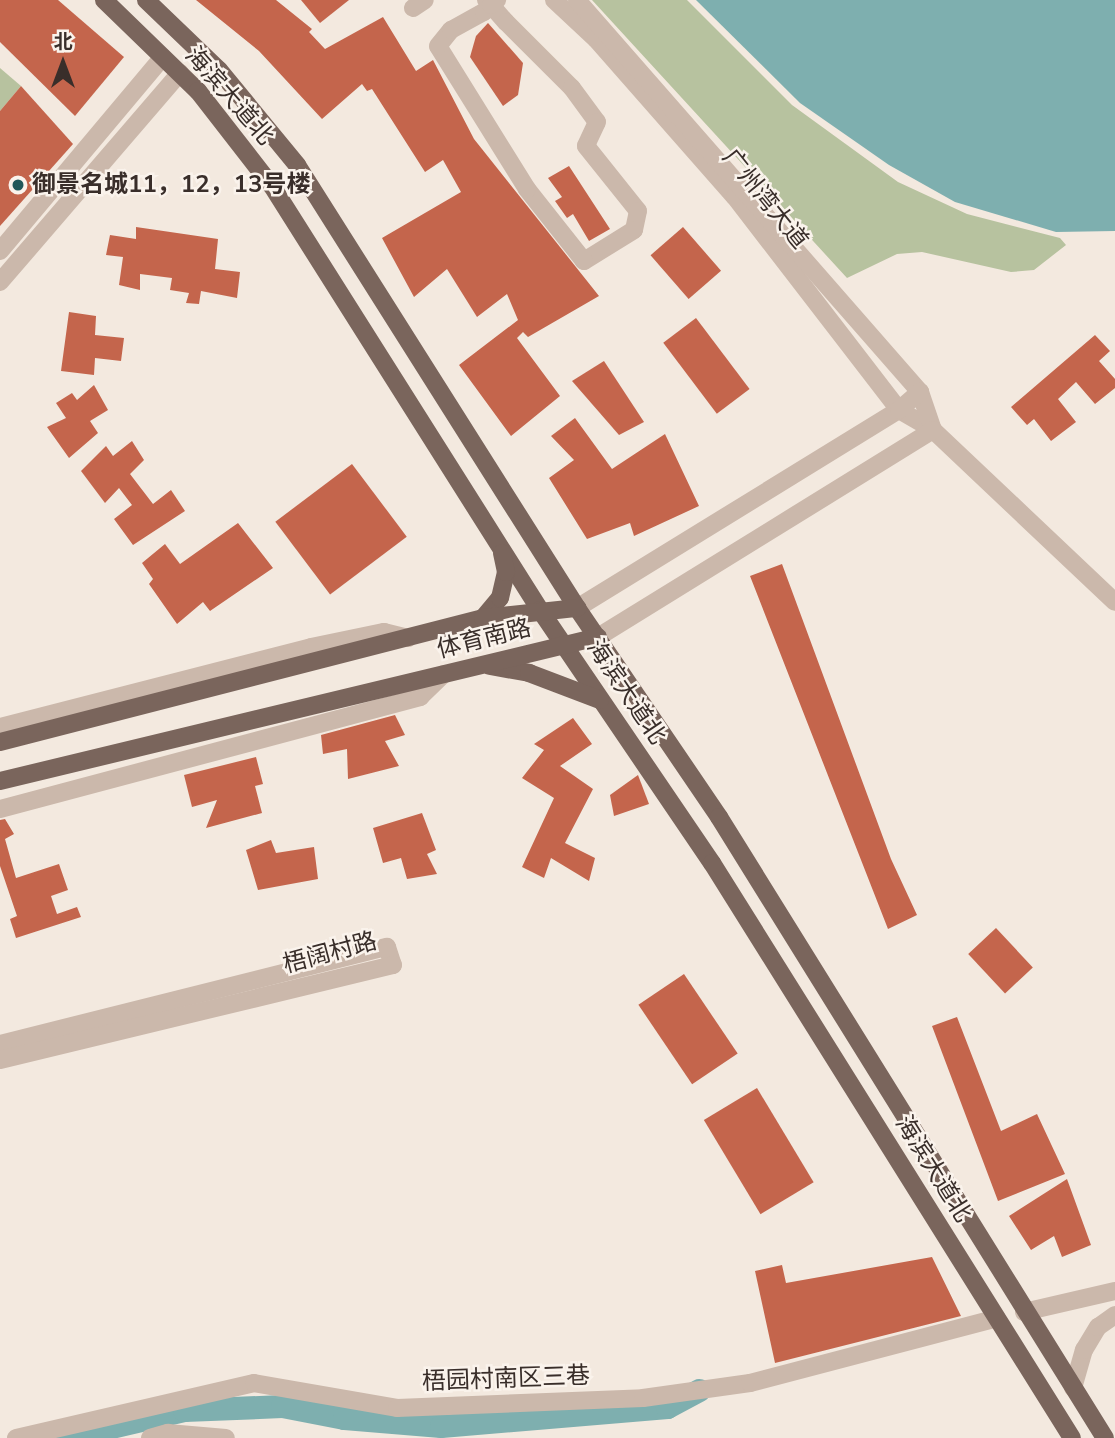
<!DOCTYPE html>
<html>
<head>
<meta charset="utf-8">
<style>
  body { margin:0 }
  #map { position:relative; width:1115px; height:1438px; overflow:hidden; background:#f3e9df; font-family:"Nunito Sans","Noto Sans SC",sans-serif }
  div>[style] { position:absolute }
  [style*='--x'] { left:calc(var(--x)*1px); top:calc(var(--y)*1px); width:calc(var(--w)*1px); rotate:calc(var(--a)*1deg) }
  .green>* { inset:0; background:#b7c29f }
  .water>* { inset:0; background:#7eafaf }
  .river>* { height:23px; margin:-11.5px; padding:0 11.5px; transform-origin:11.5px; border-radius:11.5px; background:#7eafaf }
  .building>* { inset:0; background:#c4654c; transform-origin:0 0 }
  .minor>* { height:18px; margin:-9px; padding:0 9px; transform-origin:9px; border-radius:9px; background:#cbb8ab }
  .major>* { height:18px; margin:-9px; padding:0 9px; transform-origin:9px; border-radius:9px; background:#7a655c }
  .dots>* { width:19px; height:19px; translate:-50% -50%; box-sizing:border-box; border:4px solid #faf3ec; border-radius:50% }
  span { translate:-50% -50%; white-space:nowrap; text-align:center; line-height:1.15; -webkit-text-stroke:5px #faf3ec; paint-order:stroke }
  .street-label { font-size:24px; color:#392e2a }
  .poi-label { font-size:24px; color:#392e2a; font-weight:700 }
  .left { translate:0 -50%; text-align:left }
  .north { position:absolute; left:28px; top:28px; width:70px; height:70px; -webkit-text-stroke:5px #faf3ec; paint-order:stroke; rotate:0deg; font-size:19px; font-weight:700; line-height:28px; text-align:center; color:#392e2a }
  .north::after { content:''; display:block; margin:auto; width:24px; height:32px; background:#392e2a; clip-path:polygon(50% 0,100% 100%,50% 72%,0 100%) }
</style>
</head>
<body>
<div id="map">
  <div class="green">
    <div style="clip-path:polygon(592px 0,687px 0,792px 105px,898px 182px,967px 214px,1060px 238px,1066px 245px,1034px 270px,1011px 272px,922px 252px,897px 254px,847px 278px)"></div>
    <div style="clip-path:polygon(0 68px,21px 86px,0 111px)"></div>
  </div>
  <div class="water">
    <div style="clip-path:polygon(696px 0,1115px 0,1115px 231px,1056px 232px,955px 202px,889px 165px,800px 103px)"></div>
  </div>
  <div class="river">
    <div style="--x:64;--y:1438;--w:123;--a:-13.1"></div>
    <div style="--x:184;--y:1410;--w:98;--a:-2.3"></div>
    <div style="--x:282;--y:1406;--w:63;--a:11"></div>
    <div style="--x:344;--y:1418;--w:97;--a:4.7"></div>
    <div style="--x:441;--y:1426;--w:227;--a:-4.8"></div>
    <div style="--x:667;--y:1407;--w:36;--a:-28"></div>
  </div>
  <div class="building">
    <div style="clip-path:polygon(0 0,58px 0,124px 57px,75px 116px,0 42px)"></div>
    <div style="clip-path:polygon(196px 0,276px 0,312px 29px,309px 32px,325px 49px,383px 17px,416px 71px,433px 60px,474px 139px,599px 296px,528px 337px,523px 332px,517px 338px,560px 396px,511px 436px,459px 365px,518px 320px,507px 294px,477px 317px,447px 269px,414px 297px,382px 238px,461px 192px,443px 160px,425px 172px,372px 89px,367px 91px,362px 84px,322px 119px,259px 51px)"></div>
    <div style="clip-path:polygon(301px 0,349px 0,320px 23px)"></div>
    <div style="clip-path:polygon(488px 23px,523px 63px,518px 95px,503px 106px,470px 57px,476px 36px)"></div>
    <div style="clip-path:polygon(21px 86px,73px 144px,0 226px,0 111px)"></div>
    <div style="clip-path:polygon(569px 166px,610px 229px,589px 241px,573px 214px,567px 218px,555px 201px,562px 197px,548px 178px)"></div>
    <div style="clip-path:polygon(136px 227px,218px 239px,215px 269px,240px 272px,237px 298px,201px 291px,199px 304px,186px 303px,189px 293px,170px 290px,172px 278px,140px 274px,140px 290px,119px 285px,123px 257px,106px 255px,110px 235px,136px 239px)"></div>
    <div style="left:683px;top:227px;width:58px;height:43px;rotate:49deg"></div>
    <div style="clip-path:polygon(69px 312px,96px 316px,95px 335px,124px 338px,121px 361px,95px 358px,94px 375px,61px 371px)"></div>
    <div style="left:696px;top:318px;width:89px;height:41px;rotate:53deg"></div>
    <div style="clip-path:polygon(1095px 335px,1110px 351px,1099px 361px,1115px 379px,1115px 388px,1095px 404px,1076px 382px,1058px 399px,1076px 422px,1051px 441px,1034px 419px,1027px 425px,1011px 407px)"></div>
    <div style="clip-path:polygon(604px 361px,644px 422px,619px 435px,572px 381px)"></div>
    <div style="clip-path:polygon(94px 385px,108px 410px,90px 421px,98px 433px,69px 458px,47px 427px,66px 418px,56px 403px,72px 393px,77px 400px)"></div>
    <div style="clip-path:polygon(575px 418px,612px 469px,665px 434px,699px 506px,634px 536px,630px 523px,587px 539px,549px 478px,574px 460px,551px 436px)"></div>
    <div style="clip-path:polygon(132px 441px,144px 460px,130px 474px,153px 504px,171px 490px,185px 511px,133px 545px,114px 519px,132px 505px,119px 488px,105px 503px,81px 471px,106px 446px,113px 456px)"></div>
    <div style="left:352px;top:464px;width:91px;height:96px;rotate:53deg"></div>
    <div style="clip-path:polygon(238px 523px,273px 568px,210px 611px,203px 602px,177px 624px,149px 584px,153px 579px,142px 563px,165px 544px,180px 564px)"></div>
    <div style="clip-path:polygon(782px 564px,891px 859px,917px 915px,888px 929px,750px 576px)"></div>
    <div style="clip-path:polygon(395px 715px,405px 735px,385px 741px,399px 766px,348px 779px,347px 749px,323px 754px,321px 735px)"></div>
    <div style="clip-path:polygon(573px 718px,592px 744px,560px 766px,593px 789px,565px 843px,595px 858px,589px 881px,551px 858px,544px 878px,522px 867px,554px 798px,522px 778px,544px 750px,534px 744px)"></div>
    <div style="clip-path:polygon(256px 757px,263px 784px,255px 786px,262px 813px,206px 828px,217px 800px,192px 807px,184px 775px)"></div>
    <div style="clip-path:polygon(638px 775px,649px 804px,614px 816px,610px 795px)"></div>
    <div style="clip-path:polygon(422px 813px,436px 850px,427px 854px,437px 874px,407px 879px,401px 858px,383px 863px,373px 828px)"></div>
    <div style="clip-path:polygon(5px 819px,14px 834px,5px 839px,16px 878px,59px 864px,68px 890px,51px 896px,57px 914px,77px 907px,81px 917px,16px 938px,10px 919px,17px 916px,0 866px,0 820px)"></div>
    <div style="clip-path:polygon(271px 840px,276px 853px,314px 847px,318px 879px,258px 890px,246px 850px)"></div>
    <div style="left:996px;top:928px;width:54px;height:38px;rotate:47deg"></div>
    <div style="left:684px;top:974px;width:96px;height:55px;rotate:56deg"></div>
    <div style="clip-path:polygon(957px 1017px,1001px 1131px,1037px 1114px,1065px 1174px,998px 1201px,932px 1026px)"></div>
    <div style="left:757px;top:1088px;width:110px;height:62px;rotate:59deg"></div>
    <div style="clip-path:polygon(1067px 1179px,1091px 1245px,1062px 1257px,1054px 1236px,1031px 1250px,1009px 1216px)"></div>
    <div style="clip-path:polygon(932px 1257px,961px 1316px,775px 1363px,755px 1271px,782px 1265px,786px 1283px)"></div>
  </div>
  <div class="minor">
    <div style="--x:486;--y:0;--w:7;--a:45"></div>
    <div style="--x:491;--y:5;--w:23;--a:49"></div>
    <div style="--x:506;--y:22;--w:93;--a:45"></div>
    <div style="--x:572;--y:88;--w:42;--a:53.7"></div>
    <div style="--x:597;--y:122;--w:26;--a:115"></div>
    <div style="--x:586;--y:146;--w:83;--a:51.3"></div>
    <div style="--x:638;--y:211;--w:19;--a:102"></div>
    <div style="--x:634;--y:230;--w:59;--a:148.2"></div>
    <div style="--x:584;--y:261;--w:92;--a:-128.4"></div>
    <div style="--x:527;--y:189;--w:168;--a:-121.9"></div>
    <div style="--x:438;--y:46;--w:21;--a:-51"></div>
    <div style="--x:451;--y:30;--w:38;--a:-29"></div>
    <div style="--x:484;--y:12;--w:10;--a:-45"></div>
    <div style="--x:491;--y:5;--w:8;--a:-40"></div>
    <div style="--x:554;--y:0;--w:57;--a:42.9"></div>
    <div style="--x:596;--y:39;--w:210;--a:48.7"></div>
    <div style="--x:735;--y:197;--w:269;--a:52.4"></div>
    <div style="--x:899;--y:410;--w:39;--a:30"></div>
    <div style="--x:933;--y:430;--w:250;--a:43.4"></div>
    <div style="--x:577;--y:0;--w:521;--a:48.81"></div>
    <div style="--x:920;--y:392;--w:40;--a:71.1"></div>
    <div style="--x:413;--y:8;--w:14;--a:-34"></div>
    <div style="--x:0;--y:251;--w:253;--a:-50"></div>
    <div style="--x:0;--y:282;--w:276;--a:-49.3"></div>
    <div style="--x:577;--y:608;--w:378;--a:-31.6"></div>
    <div style="--x:899;--y:410;--w:28;--a:-41"></div>
    <div style="--x:598;--y:637;--w:394;--a:-31.7"></div>
    <div style="--x:0;--y:727;--w:321;--a:-14.4"></div>
    <div style="--x:311;--y:647;--w:75;--a:-11.6"></div>
    <div style="--x:384;--y:632;--w:25;--a:14"></div>
    <div style="--x:0;--y:809;--w:435;--a:-14.9"></div>
    <div style="--x:420;--y:697;--w:33;--a:-44"></div>
    <div style="--x:0;--y:1044;--w:399;--a:-14.1"></div>
    <div style="--x:387;--y:947;--w:19;--a:72"></div>
    <div style="--x:393;--y:965;--w:404;--a:166.4"></div>
    <div style="--x:1024;--y:1312;--w:93;--a:-13"></div>
    <div style="--x:1073;--y:1388;--w:40;--a:-74"></div>
    <div style="--x:1084;--y:1350;--w:27;--a:-59"></div>
    <div style="--x:1098;--y:1327;--w:21;--a:-35"></div>
    <div style="--x:16;--y:1438;--w:244;--a:-13"></div>
    <div style="--x:254;--y:1383;--w:145;--a:9.9"></div>
    <div style="--x:397;--y:1408;--w:246;--a:-2.3"></div>
    <div style="--x:643;--y:1398;--w:108;--a:-8"></div>
    <div style="--x:750;--y:1383;--w:255;--a:-14.7"></div>
    <div style="--x:150;--y:1438;--w:19;--a:-16"></div>
    <div style="--x:168;--y:1433;--w:58;--a:4.9"></div>
  </div>
  <div class="major">
    <div style="--x:104;--y:0;--w:131;--a:44.1"></div>
    <div style="--x:198;--y:91;--w:120;--a:52.1"></div>
    <div style="--x:272;--y:186;--w:502;--a:57.7"></div>
    <div style="--x:540;--y:610;--w:306;--a:55.8"></div>
    <div style="--x:712;--y:863;--w:678;--a:57.95"></div>
    <div style="--x:146;--y:0;--w:101;--a:43.8"></div>
    <div style="--x:219;--y:70;--w:123;--a:50.6"></div>
    <div style="--x:297;--y:165;--w:524;--a:57.7"></div>
    <div style="--x:577;--y:608;--w:253;--a:55.8"></div>
    <div style="--x:719;--y:817;--w:731;--a:58.14"></div>
    <div style="--x:483;--y:618;--w:26;--a:-50"></div>
    <div style="--x:500;--y:598;--w:27;--a:-77"></div>
    <div style="--x:506;--y:572;--w:19;--a:-102"></div>
    <div style="--x:490;--y:666;--w:40;--a:10"></div>
    <div style="--x:529;--y:673;--w:76;--a:20.8"></div>
    <div style="--x:0;--y:742;--w:499;--a:-14.4"></div>
    <div style="--x:483;--y:618;--w:95;--a:-6.1"></div>
    <div style="--x:0;--y:781;--w:615;--a:-13.54"></div>
  </div>
  <div class="dots">
    <div style="left:18px;top:185px;background:#20585a"></div>
  </div>
  <div class="street-label">
    <span style="left:229px;top:96px;rotate:49deg">海滨大道北</span>
    <span style="left:765px;top:199px;rotate:51deg">广州湾大道</span>
    <span style="left:484px;top:639px;rotate:-14deg">体育南路</span>
    <span style="left:626px;top:692px;rotate:56deg">海滨大道北</span>
    <span style="left:330px;top:953px;rotate:-15deg">梧阔村路</span>
    <span style="left:933px;top:1169px;rotate:58deg">海滨大道北</span>
    <span style="left:506px;top:1379px;rotate:-2deg">梧园村南区三巷</span>
  </div>
  <div class="poi-label">
    <span class="left" style="left:32px;top:185px">御景名城11，12，13号楼</span>
  </div>
  <div class="north">北</div>
</div>
</body>
</html>
